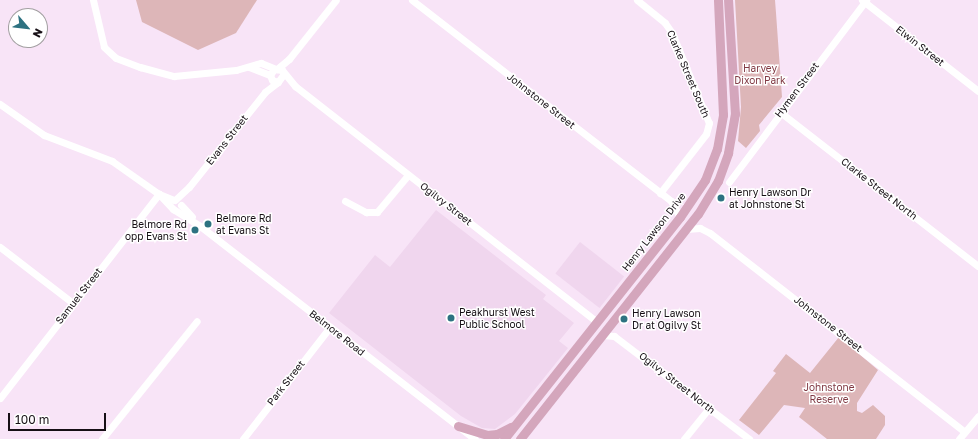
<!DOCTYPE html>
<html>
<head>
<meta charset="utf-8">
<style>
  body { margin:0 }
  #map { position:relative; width:978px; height:439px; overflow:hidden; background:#f8e4f7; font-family:"Golos Text",sans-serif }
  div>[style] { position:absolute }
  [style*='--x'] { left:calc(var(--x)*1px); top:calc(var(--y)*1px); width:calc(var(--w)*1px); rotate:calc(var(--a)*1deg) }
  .built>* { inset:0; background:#f0d6ee; transform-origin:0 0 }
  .green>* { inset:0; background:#ddb6b8 }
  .minor>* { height:7px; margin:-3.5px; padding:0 3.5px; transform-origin:3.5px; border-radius:3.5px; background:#fff }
  .major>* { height:9px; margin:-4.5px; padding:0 4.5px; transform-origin:4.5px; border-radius:4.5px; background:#d4a6bc }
  .dots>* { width:11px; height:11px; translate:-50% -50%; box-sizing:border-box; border:2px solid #fff; border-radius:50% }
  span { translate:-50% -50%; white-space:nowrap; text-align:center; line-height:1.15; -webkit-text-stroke:3px #fff; paint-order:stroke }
  .street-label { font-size:10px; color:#160f15 }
  .park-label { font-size:10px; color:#813a44 }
  .poi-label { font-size:10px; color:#160f15 }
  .left { translate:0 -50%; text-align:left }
  .right { translate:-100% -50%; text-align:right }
  .north { position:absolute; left:8px; top:8px; width:40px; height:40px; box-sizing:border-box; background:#fff; border:1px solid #a29fa1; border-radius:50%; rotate:118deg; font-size:11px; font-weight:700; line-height:16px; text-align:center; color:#160f15 }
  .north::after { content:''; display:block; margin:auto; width:14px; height:18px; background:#2d7281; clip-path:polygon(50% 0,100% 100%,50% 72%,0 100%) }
  .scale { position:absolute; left:8px; top:413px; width:98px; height:18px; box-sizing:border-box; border:2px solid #160f15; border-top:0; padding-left:5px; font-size:12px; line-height:14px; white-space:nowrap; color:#160f15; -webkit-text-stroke:3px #fff; paint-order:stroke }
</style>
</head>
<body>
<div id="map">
  <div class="built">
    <div style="clip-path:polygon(436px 210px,546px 295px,543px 299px,574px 323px,559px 341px,568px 348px,515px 414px,495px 429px,482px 428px,461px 416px,329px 313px,375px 255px,390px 267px)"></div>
    <div style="left:580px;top:242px;width:56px;height:40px;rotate:38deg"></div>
  </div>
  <div class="green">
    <div style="clip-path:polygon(136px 0,257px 0,236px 33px,198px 50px,142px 22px)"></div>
    <div style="clip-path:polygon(735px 0,775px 0,776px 13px,782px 97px,759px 125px,760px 131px,746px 148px,738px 141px,741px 107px)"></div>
    <div style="clip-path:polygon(839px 337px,878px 370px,857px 403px,857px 411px,862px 413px,873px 405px,885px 416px,885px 425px,876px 439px,827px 439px,799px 417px,805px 408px,784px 405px,759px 435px,739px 420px,776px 373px,773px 371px,786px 354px,810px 373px)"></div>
  </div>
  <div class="minor">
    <div style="--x:93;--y:0;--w:48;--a:76.8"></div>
    <div style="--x:104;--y:47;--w:16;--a:43"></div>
    <div style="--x:116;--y:58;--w:26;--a:21"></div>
    <div style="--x:140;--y:67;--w:35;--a:15"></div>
    <div style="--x:174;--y:76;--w:62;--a:-5.5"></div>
    <div style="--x:236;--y:70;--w:26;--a:-16"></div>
    <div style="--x:261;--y:63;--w:16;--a:22"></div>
    <div style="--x:412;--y:0;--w:328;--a:37.8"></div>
    <div style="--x:671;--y:201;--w:18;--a:61"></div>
    <div style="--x:637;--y:0;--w:36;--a:39"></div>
    <div style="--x:665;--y:23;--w:12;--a:55"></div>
    <div style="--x:672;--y:33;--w:97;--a:67.7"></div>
    <div style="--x:709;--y:123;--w:11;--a:105"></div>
    <div style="--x:706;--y:134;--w:75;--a:127.9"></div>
    <div style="--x:862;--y:0;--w:147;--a:38.1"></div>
    <div style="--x:249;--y:67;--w:22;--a:21"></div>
    <div style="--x:277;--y:69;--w:16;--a:-40"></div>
    <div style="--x:289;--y:59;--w:75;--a:-51.5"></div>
    <div style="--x:283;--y:75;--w:9;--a:126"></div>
    <div style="--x:278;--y:82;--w:6;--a:-162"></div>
    <div style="--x:272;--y:80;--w:5;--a:-112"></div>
    <div style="--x:270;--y:75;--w:7;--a:-56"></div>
    <div style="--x:274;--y:69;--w:8;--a:7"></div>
    <div style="--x:282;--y:70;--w:21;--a:51"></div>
    <div style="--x:295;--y:86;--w:383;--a:38"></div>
    <div style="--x:0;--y:104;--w:54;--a:35.2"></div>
    <div style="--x:44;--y:135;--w:73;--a:20.9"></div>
    <div style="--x:112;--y:161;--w:57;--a:35.1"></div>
    <div style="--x:159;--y:194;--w:16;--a:22"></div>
    <div style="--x:780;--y:112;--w:251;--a:37.9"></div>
    <div style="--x:729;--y:182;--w:228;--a:-53"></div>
    <div style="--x:159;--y:194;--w:21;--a:47"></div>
    <div style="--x:173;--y:209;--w:32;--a:32"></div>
    <div style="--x:200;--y:226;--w:348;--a:37.8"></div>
    <div style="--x:175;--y:200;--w:19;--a:-43"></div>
    <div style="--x:189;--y:187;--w:122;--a:-51.3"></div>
    <div style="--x:265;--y:92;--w:16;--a:-38"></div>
    <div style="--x:345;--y:201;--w:24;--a:28"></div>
    <div style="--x:366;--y:212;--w:11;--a:0"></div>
    <div style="--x:377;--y:212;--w:48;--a:-50"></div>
    <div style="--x:181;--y:205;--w:16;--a:47"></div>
    <div style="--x:686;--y:229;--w:14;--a:-4"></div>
    <div style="--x:700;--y:228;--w:11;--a:27"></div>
    <div style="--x:710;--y:233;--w:323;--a:38"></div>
    <div style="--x:0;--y:247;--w:93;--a:37.6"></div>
    <div style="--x:602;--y:335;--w:12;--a:5"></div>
    <div style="--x:614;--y:336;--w:170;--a:37.3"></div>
    <div style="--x:0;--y:398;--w:259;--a:-52.1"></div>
    <div style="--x:102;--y:439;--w:151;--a:-51.2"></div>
    <div style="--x:243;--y:439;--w:142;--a:-52.2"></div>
    <div style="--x:684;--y:439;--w:40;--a:-51"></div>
    <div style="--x:959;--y:439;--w:30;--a:-50"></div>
  </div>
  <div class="major">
    <div style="--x:458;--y:426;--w:30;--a:17"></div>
    <div style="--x:487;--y:435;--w:10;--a:-6"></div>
    <div style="--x:497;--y:434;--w:16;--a:-27"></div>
    <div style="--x:504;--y:439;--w:283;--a:-51.6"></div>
    <div style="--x:680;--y:217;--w:45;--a:-56"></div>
    <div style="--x:705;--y:180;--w:33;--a:-69"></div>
    <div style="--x:717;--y:149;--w:35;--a:-80"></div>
    <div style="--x:723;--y:115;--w:115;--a:-92.5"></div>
    <div style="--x:520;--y:439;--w:287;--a:-51.7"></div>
    <div style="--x:698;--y:214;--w:39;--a:-59"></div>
    <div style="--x:718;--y:181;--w:30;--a:-70"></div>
    <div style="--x:728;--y:153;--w:40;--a:-80"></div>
    <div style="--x:735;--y:114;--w:114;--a:-93.5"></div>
  </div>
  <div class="dots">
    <div style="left:721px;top:198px;background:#2d7281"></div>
    <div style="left:208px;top:224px;background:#2d7281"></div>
    <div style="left:195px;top:230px;background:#2d7281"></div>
    <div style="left:451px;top:318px;background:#2d7281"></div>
    <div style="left:624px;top:319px;background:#2d7281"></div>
  </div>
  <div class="street-label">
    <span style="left:920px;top:46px;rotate:38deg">Elwin Street</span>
    <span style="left:688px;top:74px;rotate:67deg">Clarke Street South</span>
    <span style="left:797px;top:90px;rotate:-53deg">Hymen Street</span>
    <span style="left:541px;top:101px;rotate:38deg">Johnstone Street</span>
    <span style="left:227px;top:140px;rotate:-52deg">Evans Street</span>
    <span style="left:879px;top:189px;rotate:38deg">Clarke Street North</span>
    <span style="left:446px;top:204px;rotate:38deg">Ogilvy Street</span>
    <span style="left:654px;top:232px;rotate:-52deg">Henry Lawson Drive</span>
    <span style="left:79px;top:296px;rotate:-52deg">Samuel Street</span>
    <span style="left:828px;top:324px;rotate:38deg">Johnstone Street</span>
    <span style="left:337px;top:333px;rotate:38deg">Belmore Road</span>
    <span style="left:286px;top:383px;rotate:-52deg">Park Street</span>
    <span style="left:677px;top:383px;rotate:38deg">Ogilvy Street North</span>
  </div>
  <div class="park-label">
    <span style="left:760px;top:74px">Harvey<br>Dixon Park</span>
    <span style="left:829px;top:393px">Johnstone<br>Reserve</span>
  </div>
  <div class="poi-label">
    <span class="left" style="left:729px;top:198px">Henry Lawson Dr<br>at Johnstone St</span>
    <span class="left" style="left:216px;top:224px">Belmore Rd<br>at Evans St</span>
    <span class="right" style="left:187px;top:230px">Belmore Rd<br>opp Evans St</span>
    <span class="left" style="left:459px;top:318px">Peakhurst West<br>Public School</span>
    <span class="left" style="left:632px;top:319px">Henry Lawson<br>Dr at Ogilvy St</span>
  </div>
  <div class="north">N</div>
  <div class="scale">100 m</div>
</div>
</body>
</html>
